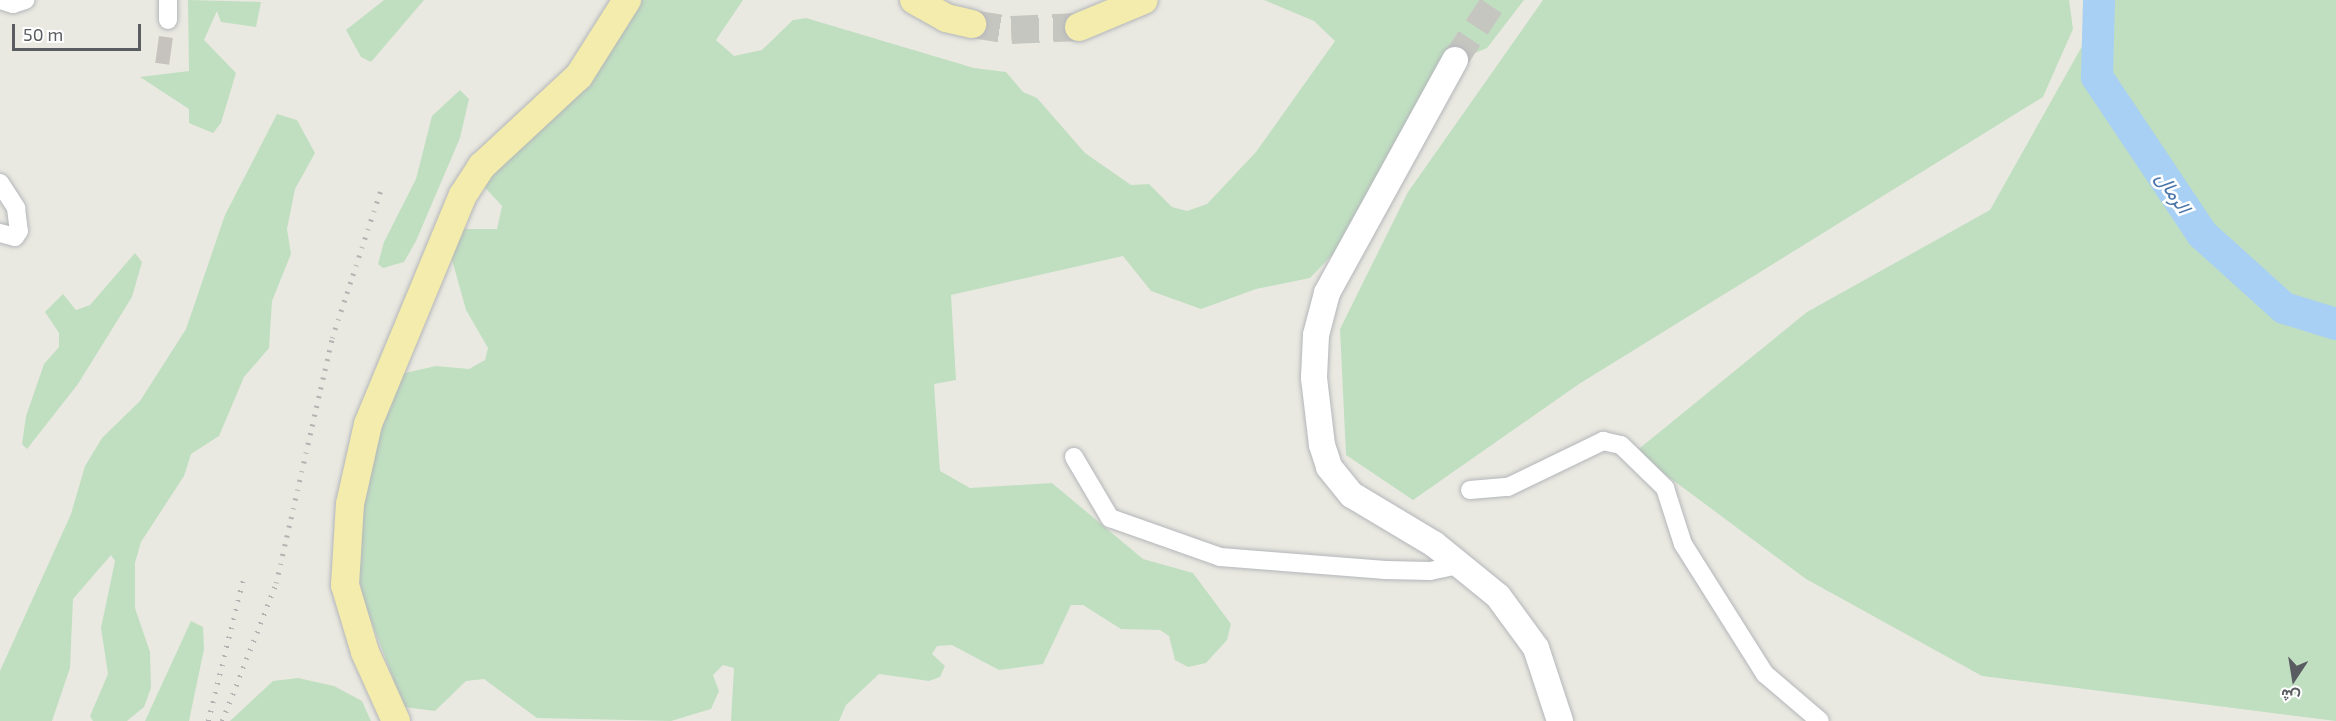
<!DOCTYPE html>
<html>
<head>
<meta charset="utf-8">
<style>
  body { margin:0 }
  #map { position:relative; width:2336px; height:721px; overflow:hidden; background:#eae9e1; font-family:"Exo 2",Vazirmatn,sans-serif }
  div>[style] { position:absolute }
  [style*='--x'] { left:calc(var(--x)*1px); top:calc(var(--y)*1px); width:calc(var(--w)*1px); rotate:calc(var(--a)*1deg) }
  .green>* { inset:0; background:#c0dfc1 }
  .river>* { height:32px; margin:-16px; padding:0 16px; transform-origin:16px; border-radius:16px; background:#a8cff4 }
  .building>* { inset:0; background:#c6c3be; transform-origin:0 0 }
  .secondary-tunnel>* { height:26px; margin-top:-13px; transform-origin:0; background:repeating-linear-gradient(90deg,#c6c6c1 0 26px,transparent 0 39px) }
  .primary-tunnel>* { height:28px; margin-top:-14px; transform-origin:0; background:repeating-linear-gradient(90deg,#c6c6c1 0 28px,transparent 0 42px) }
  .roads { filter:drop-shadow(0 0 2px #b3b6ba) drop-shadow(0 0 2px #b3b6ba) }
  .street>* { height:18px; margin:-9px; padding:0 9px; transform-origin:9px; border-radius:9px; background:#fff }
  .secondary>* { height:26px; margin:-13px; padding:0 13px; transform-origin:13px; border-radius:13px; background:#fff }
  .primary>* { height:28px; margin:-14px; padding:0 14px; transform-origin:14px; border-radius:14px; background:#f4ecac }
  .rail>* { height:4.5px; margin-top:-2.25px; transform-origin:0; background:repeating-linear-gradient(90deg,#b1b2b2 0 1.5px,transparent 0 9.5px) }
  span { translate:-50% -50%; white-space:nowrap; text-align:center; line-height:1.15; -webkit-text-stroke:5px #fff; paint-order:stroke }
  .water-label { font-size:20px; color:#4b76ab; font-style:italic }
  .north { position:absolute; left:2264px; top:649px; width:60px; height:60px; -webkit-text-stroke:4px #fff; paint-order:stroke; rotate:192deg; font-size:16px; font-weight:700; line-height:24px; text-align:center; color:#595c60 }
  .north::after { content:''; display:block; margin:auto; width:21px; height:27px; background:#595c60; clip-path:polygon(50% 0,100% 100%,50% 72%,0 100%) }
  .scale { position:absolute; left:12px; top:24px; width:129px; height:27px; box-sizing:border-box; border:3px solid #595c60; border-top:0; padding-left:8px; font-size:18px; line-height:21px; white-space:nowrap; color:#595c60; -webkit-text-stroke:4px #fff; paint-order:stroke }
</style>
</head>
<body>
<div id="map">
  <div class="green">
    <div style="clip-path:polygon(188px 0,261px 2px,256px 27px,221px 22px,217px 11px,204px 40px,236px 73px,221px 123px,213px 133px,189px 123px,189px 109px,140px 77px,189px 71px)"></div>
    <div style="clip-path:polygon(384px 0,424px 0,371px 62px,361px 57px,346px 30px)"></div>
    <div style="clip-path:polygon(637px 0,743px 0,716px 40px,734px 56px,762px 50px,793px 20px,806px 18px,974px 68px,1006px 72px,1023px 92px,1037px 98px,1085px 153px,1131px 185px,1149px 184px,1172px 207px,1187px 211px,1207px 204px,1256px 152px,1335px 41px,1314px 21px,1264px 0,1524px 0,1487px 48px,1436px 69px,1333px 254px,1310px 278px,1256px 289px,1201px 309px,1151px 291px,1123px 256px,951px 295px,956px 380px,934px 384px,940px 471px,970px 488px,1052px 483px,1143px 559px,1193px 573px,1231px 624px,1227px 640px,1206px 663px,1188px 667px,1175px 660px,1169px 636px,1160px 630px,1121px 629px,1083px 605px,1071px 605px,1043px 664px,999px 670px,952px 645px,937px 646px,932px 654px,945px 666px,940px 677px,929px 681px,879px 674px,846px 705px,839px 721px,731px 721px,734px 668px,723px 665px,713px 675px,719px 691px,711px 709px,671px 721px,537px 718px,484px 679px,466px 681px,435px 711px,404px 707px,355px 578px,360px 500px,396px 375px,436px 366px,469px 369px,485px 360px,488px 348px,466px 310px,451px 256px,456px 229px,497px 229px,502px 206px,480px 182px)"></div>
    <div style="clip-path:polygon(1543px 0,2069px 0,2073px 29px,2043px 97px,1579px 384px,1413px 500px,1346px 455px,1340px 329px,1408px 192px)"></div>
    <div style="clip-path:polygon(2108px 0,2336px 0,2336px 721px,1982px 676px,1806px 579px,1635px 452px,1807px 312px,1990px 210px)"></div>
    <div style="clip-path:polygon(460px 90px,469px 99px,460px 138px,416px 241px,404px 262px,383px 268px,378px 264px,384px 242px,416px 179px,432px 116px)"></div>
    <div style="clip-path:polygon(277px 114px,297px 120px,315px 153px,295px 189px,287px 229px,291px 254px,272px 301px,269px 348px,244px 377px,219px 436px,191px 454px,184px 476px,141px 542px,135px 563px,135px 608px,150px 652px,151px 688px,144px 707px,127px 721px,93px 721px,90px 716px,108px 674px,101px 628px,115px 561px,111px 555px,73px 599px,70px 668px,52px 721px,0 721px,0 671px,71px 514px,85px 466px,102px 438px,140px 401px,186px 329px,225px 215px)"></div>
    <div style="clip-path:polygon(135px 253px,142px 262px,132px 297px,78px 384px,27px 449px,22px 444px,26px 416px,44px 364px,59px 347px,59px 333px,45px 312px,63px 294px,76px 310px,90px 305px)"></div>
    <div style="clip-path:polygon(191px 621px,203px 627px,204px 649px,189px 721px,145px 721px)"></div>
    <div style="clip-path:polygon(298px 678px,334px 686px,362px 701px,371px 721px,230px 721px,273px 681px)"></div>
  </div>
  <div class="river">
    <div style="--x:2099;--y:0;--w:77;--a:91.5"></div>
    <div style="--x:2097;--y:77;--w:189;--a:56.2"></div>
    <div style="--x:2202;--y:234;--w:110;--a:42.1"></div>
    <div style="--x:2284;--y:308;--w:54;--a:17.1"></div>
  </div>
  <div class="building">
    <div style="left:159px;top:36px;width:14px;height:27px;rotate:8deg"></div>
  </div>
  <div class="secondary-tunnel">
    <div style="--x:1455;--y:60;--w:72;--a:-56.3"></div>
  </div>
  <div class="primary-tunnel">
    <div style="--x:972;--y:24;--w:39;--a:9"></div>
    <div style="--x:1011;--y:30;--w:68;--a:-2.5"></div>
  </div>
  <div class="roads">
    <div class="street">
      <div style="--x:0;--y:0;--w:14;--a:17"></div>
      <div style="--x:13;--y:4;--w:13;--a:-18"></div>
      <div style="--x:168;--y:0;--w:20;--a:90"></div>
      <div style="--x:0;--y:183;--w:30;--a:57"></div>
      <div style="--x:16;--y:208;--w:23;--a:83"></div>
      <div style="--x:19;--y:231;--w:7;--a:124"></div>
      <div style="--x:15;--y:237;--w:16;--a:-165"></div>
      <div style="--x:1074;--y:457;--w:71;--a:59.5"></div>
      <div style="--x:1110;--y:518;--w:117;--a:19.5"></div>
      <div style="--x:1220;--y:557;--w:166;--a:4.5"></div>
      <div style="--x:1385;--y:570;--w:45;--a:1.3"></div>
      <div style="--x:1430;--y:571;--w:34;--a:-12"></div>
      <div style="--x:1470;--y:490;--w:38;--a:-5"></div>
      <div style="--x:1508;--y:487;--w:106;--a:-25.8"></div>
      <div style="--x:1603;--y:441;--w:18;--a:13"></div>
      <div style="--x:1621;--y:445;--w:62;--a:44.3"></div>
      <div style="--x:1665;--y:488;--w:59;--a:72.2"></div>
      <div style="--x:1683;--y:544;--w:154;--a:57.8"></div>
      <div style="--x:1765;--y:674;--w:72;--a:40.5"></div>
    </div>
    <div class="secondary">
      <div style="--x:1455;--y:60;--w:266;--a:118.8"></div>
      <div style="--x:1327;--y:293;--w:43;--a:104.7"></div>
      <div style="--x:1316;--y:335;--w:43;--a:92.7"></div>
      <div style="--x:1314;--y:378;--w:67;--a:83.2"></div>
      <div style="--x:1322;--y:445;--w:23;--a:72"></div>
      <div style="--x:1329;--y:467;--w:36;--a:51"></div>
      <div style="--x:1352;--y:495;--w:96;--a:30.9"></div>
      <div style="--x:1434;--y:544;--w:82;--a:39.1"></div>
      <div style="--x:1498;--y:596;--w:64;--a:53.8"></div>
      <div style="--x:1536;--y:648;--w:77;--a:71.8"></div>
    </div>
    <div class="primary">
      <div style="--x:914;--y:0;--w:37;--a:29"></div>
      <div style="--x:946;--y:18;--w:27;--a:13"></div>
      <div style="--x:1079;--y:27;--w:70;--a:-22.6"></div>
      <div style="--x:396;--y:721;--w:76;--a:-114.2"></div>
      <div style="--x:365;--y:652;--w:70;--a:-106.6"></div>
      <div style="--x:345;--y:585;--w:81;--a:-86.5"></div>
      <div style="--x:350;--y:504;--w:82;--a:-77.3"></div>
      <div style="--x:368;--y:424;--w:248;--a:-67.5"></div>
      <div style="--x:463;--y:195;--w:35;--a:-57"></div>
      <div style="--x:482;--y:166;--w:132;--a:-42.9"></div>
      <div style="--x:579;--y:76;--w:90;--a:-57.7"></div>
    </div>
  </div>
  <div class="rail">
    <div style="--x:208;--y:721;--w:150;--a:-76.1"></div>
    <div style="--x:222;--y:721;--w:148;--a:-68.6"></div>
    <div style="--x:276;--y:583;--w:251;--a:-77.1"></div>
    <div style="--x:332;--y:338;--w:157;--a:-71.8"></div>
  </div>
  <div class="water-label">
    <span style="left:2174px;top:192px;rotate:56deg">الرمال</span>
  </div>
  <div class="north">ش</div>
  <div class="scale">50 m</div>
</div>
</body>
</html>
